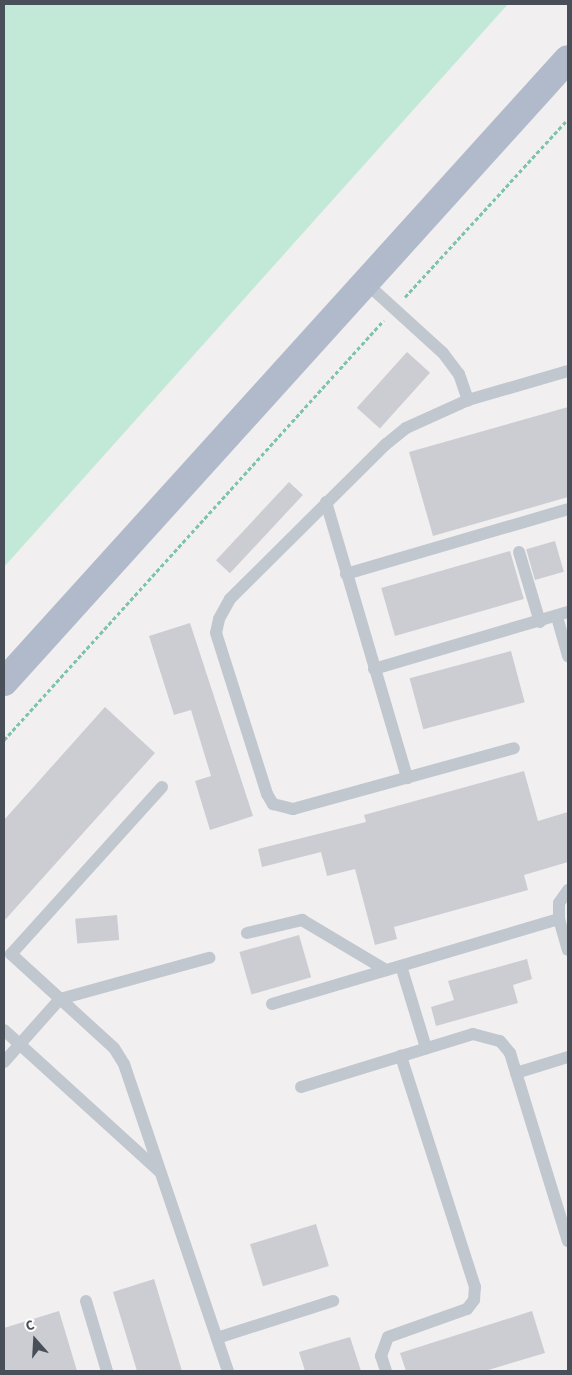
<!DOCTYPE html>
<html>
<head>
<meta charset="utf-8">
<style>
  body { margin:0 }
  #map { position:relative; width:572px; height:1375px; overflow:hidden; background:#f1efef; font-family:"Source Sans 3",sans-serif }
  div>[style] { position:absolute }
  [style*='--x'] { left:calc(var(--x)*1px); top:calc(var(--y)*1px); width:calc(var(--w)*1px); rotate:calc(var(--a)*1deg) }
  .green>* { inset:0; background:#c2e9d7 }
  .building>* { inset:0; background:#cccdd2; transform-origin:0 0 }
  .path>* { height:3px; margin-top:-1.5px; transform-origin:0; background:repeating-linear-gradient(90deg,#7ec3ab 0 4px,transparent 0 6.5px) }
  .lane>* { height:12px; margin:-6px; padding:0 6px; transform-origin:6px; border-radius:6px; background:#c1c7cf }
  .primary>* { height:28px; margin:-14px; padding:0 14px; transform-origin:14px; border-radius:14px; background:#b1baca }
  span { translate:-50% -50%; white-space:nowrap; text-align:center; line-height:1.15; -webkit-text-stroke:4.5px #fff; paint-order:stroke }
  .frame { position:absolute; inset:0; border:5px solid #494f59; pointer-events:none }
  .north { position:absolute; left:10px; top:1315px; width:50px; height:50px; -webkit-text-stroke:4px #fff; paint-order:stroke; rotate:341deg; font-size:14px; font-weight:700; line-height:20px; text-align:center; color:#494f59 }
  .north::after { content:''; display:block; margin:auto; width:18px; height:22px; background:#494f59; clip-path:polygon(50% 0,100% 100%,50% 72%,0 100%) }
</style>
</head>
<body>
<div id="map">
  <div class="green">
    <div style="clip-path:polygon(4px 4px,508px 4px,4px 567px)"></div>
  </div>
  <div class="building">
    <div style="left:407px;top:352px;width:31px;height:75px;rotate:42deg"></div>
    <div style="clip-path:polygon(568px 407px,568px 497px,433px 536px,409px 452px)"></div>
    <div style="left:289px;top:482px;width:19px;height:107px;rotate:43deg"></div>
    <div style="left:555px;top:541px;width:32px;height:30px;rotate:74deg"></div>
    <div style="left:510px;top:551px;width:50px;height:134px;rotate:74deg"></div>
    <div style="clip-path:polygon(190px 623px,253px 816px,210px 830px,195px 781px,211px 776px,191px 710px,174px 715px,149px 636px)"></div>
    <div style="left:511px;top:651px;width:53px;height:105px;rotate:75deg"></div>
    <div style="clip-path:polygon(105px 707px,155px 753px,4px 921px,4px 820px)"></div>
    <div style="clip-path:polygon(524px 771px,538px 821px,568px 812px,568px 862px,524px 875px,528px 890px,394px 927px,397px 939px,375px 945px,355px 869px,327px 876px,321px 852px,262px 867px,258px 849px,366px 822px,364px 815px)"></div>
    <div style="left:117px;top:915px;width:25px;height:42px;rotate:85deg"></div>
    <div style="left:299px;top:935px;width:44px;height:62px;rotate:74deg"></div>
    <div style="clip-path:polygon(527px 959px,532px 979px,513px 985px,518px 1003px,436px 1026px,431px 1007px,454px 1000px,448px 981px)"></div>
    <div style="left:316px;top:1224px;width:44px;height:69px;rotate:73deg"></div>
    <div style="clip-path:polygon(154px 1279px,182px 1371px,137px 1371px,113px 1292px)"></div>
    <div style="clip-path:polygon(59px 1311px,77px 1371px,4px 1371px,4px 1328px)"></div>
    <div style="clip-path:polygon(532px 1311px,545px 1353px,485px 1371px,406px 1371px,400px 1353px)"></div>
    <div style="clip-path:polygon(350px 1337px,361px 1371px,305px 1371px,299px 1352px)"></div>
  </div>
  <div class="path">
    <div style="--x:405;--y:297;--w:241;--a:-47.5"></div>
    <div style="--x:4;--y:740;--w:566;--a:-47.86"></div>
  </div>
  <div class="lane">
    <div style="--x:366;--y:283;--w:104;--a:42.3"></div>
    <div style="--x:443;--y:353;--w:26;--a:53"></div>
    <div style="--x:459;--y:374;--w:28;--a:71"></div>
    <div style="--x:468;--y:400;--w:68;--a:155.7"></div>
    <div style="--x:406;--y:428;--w:26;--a:141"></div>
    <div style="--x:386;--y:444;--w:220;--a:135.2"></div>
    <div style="--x:230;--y:599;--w:23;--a:119"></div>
    <div style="--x:219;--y:619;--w:14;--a:102"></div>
    <div style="--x:216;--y:633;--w:169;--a:72.4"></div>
    <div style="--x:267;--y:794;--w:12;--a:59"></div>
    <div style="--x:273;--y:804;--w:21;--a:14"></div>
    <div style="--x:293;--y:809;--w:229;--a:-15.4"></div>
    <div style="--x:468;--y:400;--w:104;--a:-16.2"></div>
    <div style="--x:326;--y:502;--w:288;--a:73.6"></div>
    <div style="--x:519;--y:552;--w:73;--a:73.3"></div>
    <div style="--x:346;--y:574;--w:231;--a:-16.3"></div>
    <div style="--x:557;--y:617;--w:41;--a:74.2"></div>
    <div style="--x:374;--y:669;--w:202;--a:-16.4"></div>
    <div style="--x:162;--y:787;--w:225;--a:132.1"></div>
    <div style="--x:11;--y:954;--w:139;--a:42.4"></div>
    <div style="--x:114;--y:1048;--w:19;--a:58"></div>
    <div style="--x:124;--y:1064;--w:324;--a:71.3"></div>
    <div style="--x:559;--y:919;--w:16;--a:-90"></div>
    <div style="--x:559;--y:903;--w:16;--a:-55"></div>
    <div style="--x:247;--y:933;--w:57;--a:-13.3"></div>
    <div style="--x:302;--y:920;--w:98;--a:30.8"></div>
    <div style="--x:401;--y:966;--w:86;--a:73"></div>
    <div style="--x:272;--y:1004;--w:299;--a:-16.5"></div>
    <div style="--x:559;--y:919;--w:32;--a:74"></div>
    <div style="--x:4;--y:1030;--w:210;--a:42.3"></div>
    <div style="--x:4;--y:1062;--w:84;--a:-48.4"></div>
    <div style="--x:60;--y:999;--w:155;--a:-15.4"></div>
    <div style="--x:516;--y:1073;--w:54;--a:-17.1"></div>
    <div style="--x:301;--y:1087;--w:180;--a:-17.1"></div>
    <div style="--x:473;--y:1034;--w:28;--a:15"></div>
    <div style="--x:500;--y:1041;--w:16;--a:50"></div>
    <div style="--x:510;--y:1053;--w:197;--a:72.9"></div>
    <div style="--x:86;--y:1301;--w:73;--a:73.3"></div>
    <div style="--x:217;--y:1338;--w:122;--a:-17.7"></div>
    <div style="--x:386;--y:1371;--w:16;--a:-108"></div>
    <div style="--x:381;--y:1356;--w:20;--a:-70"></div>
    <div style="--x:388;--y:1337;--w:84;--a:-19.5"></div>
    <div style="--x:467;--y:1309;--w:11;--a:-52"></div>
    <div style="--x:474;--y:1300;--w:13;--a:-86"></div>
    <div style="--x:475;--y:1287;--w:243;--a:-107.8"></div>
  </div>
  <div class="primary">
    <div style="--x:4;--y:682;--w:840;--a:-47.85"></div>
  </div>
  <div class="frame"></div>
  <div class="north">С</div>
</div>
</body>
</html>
